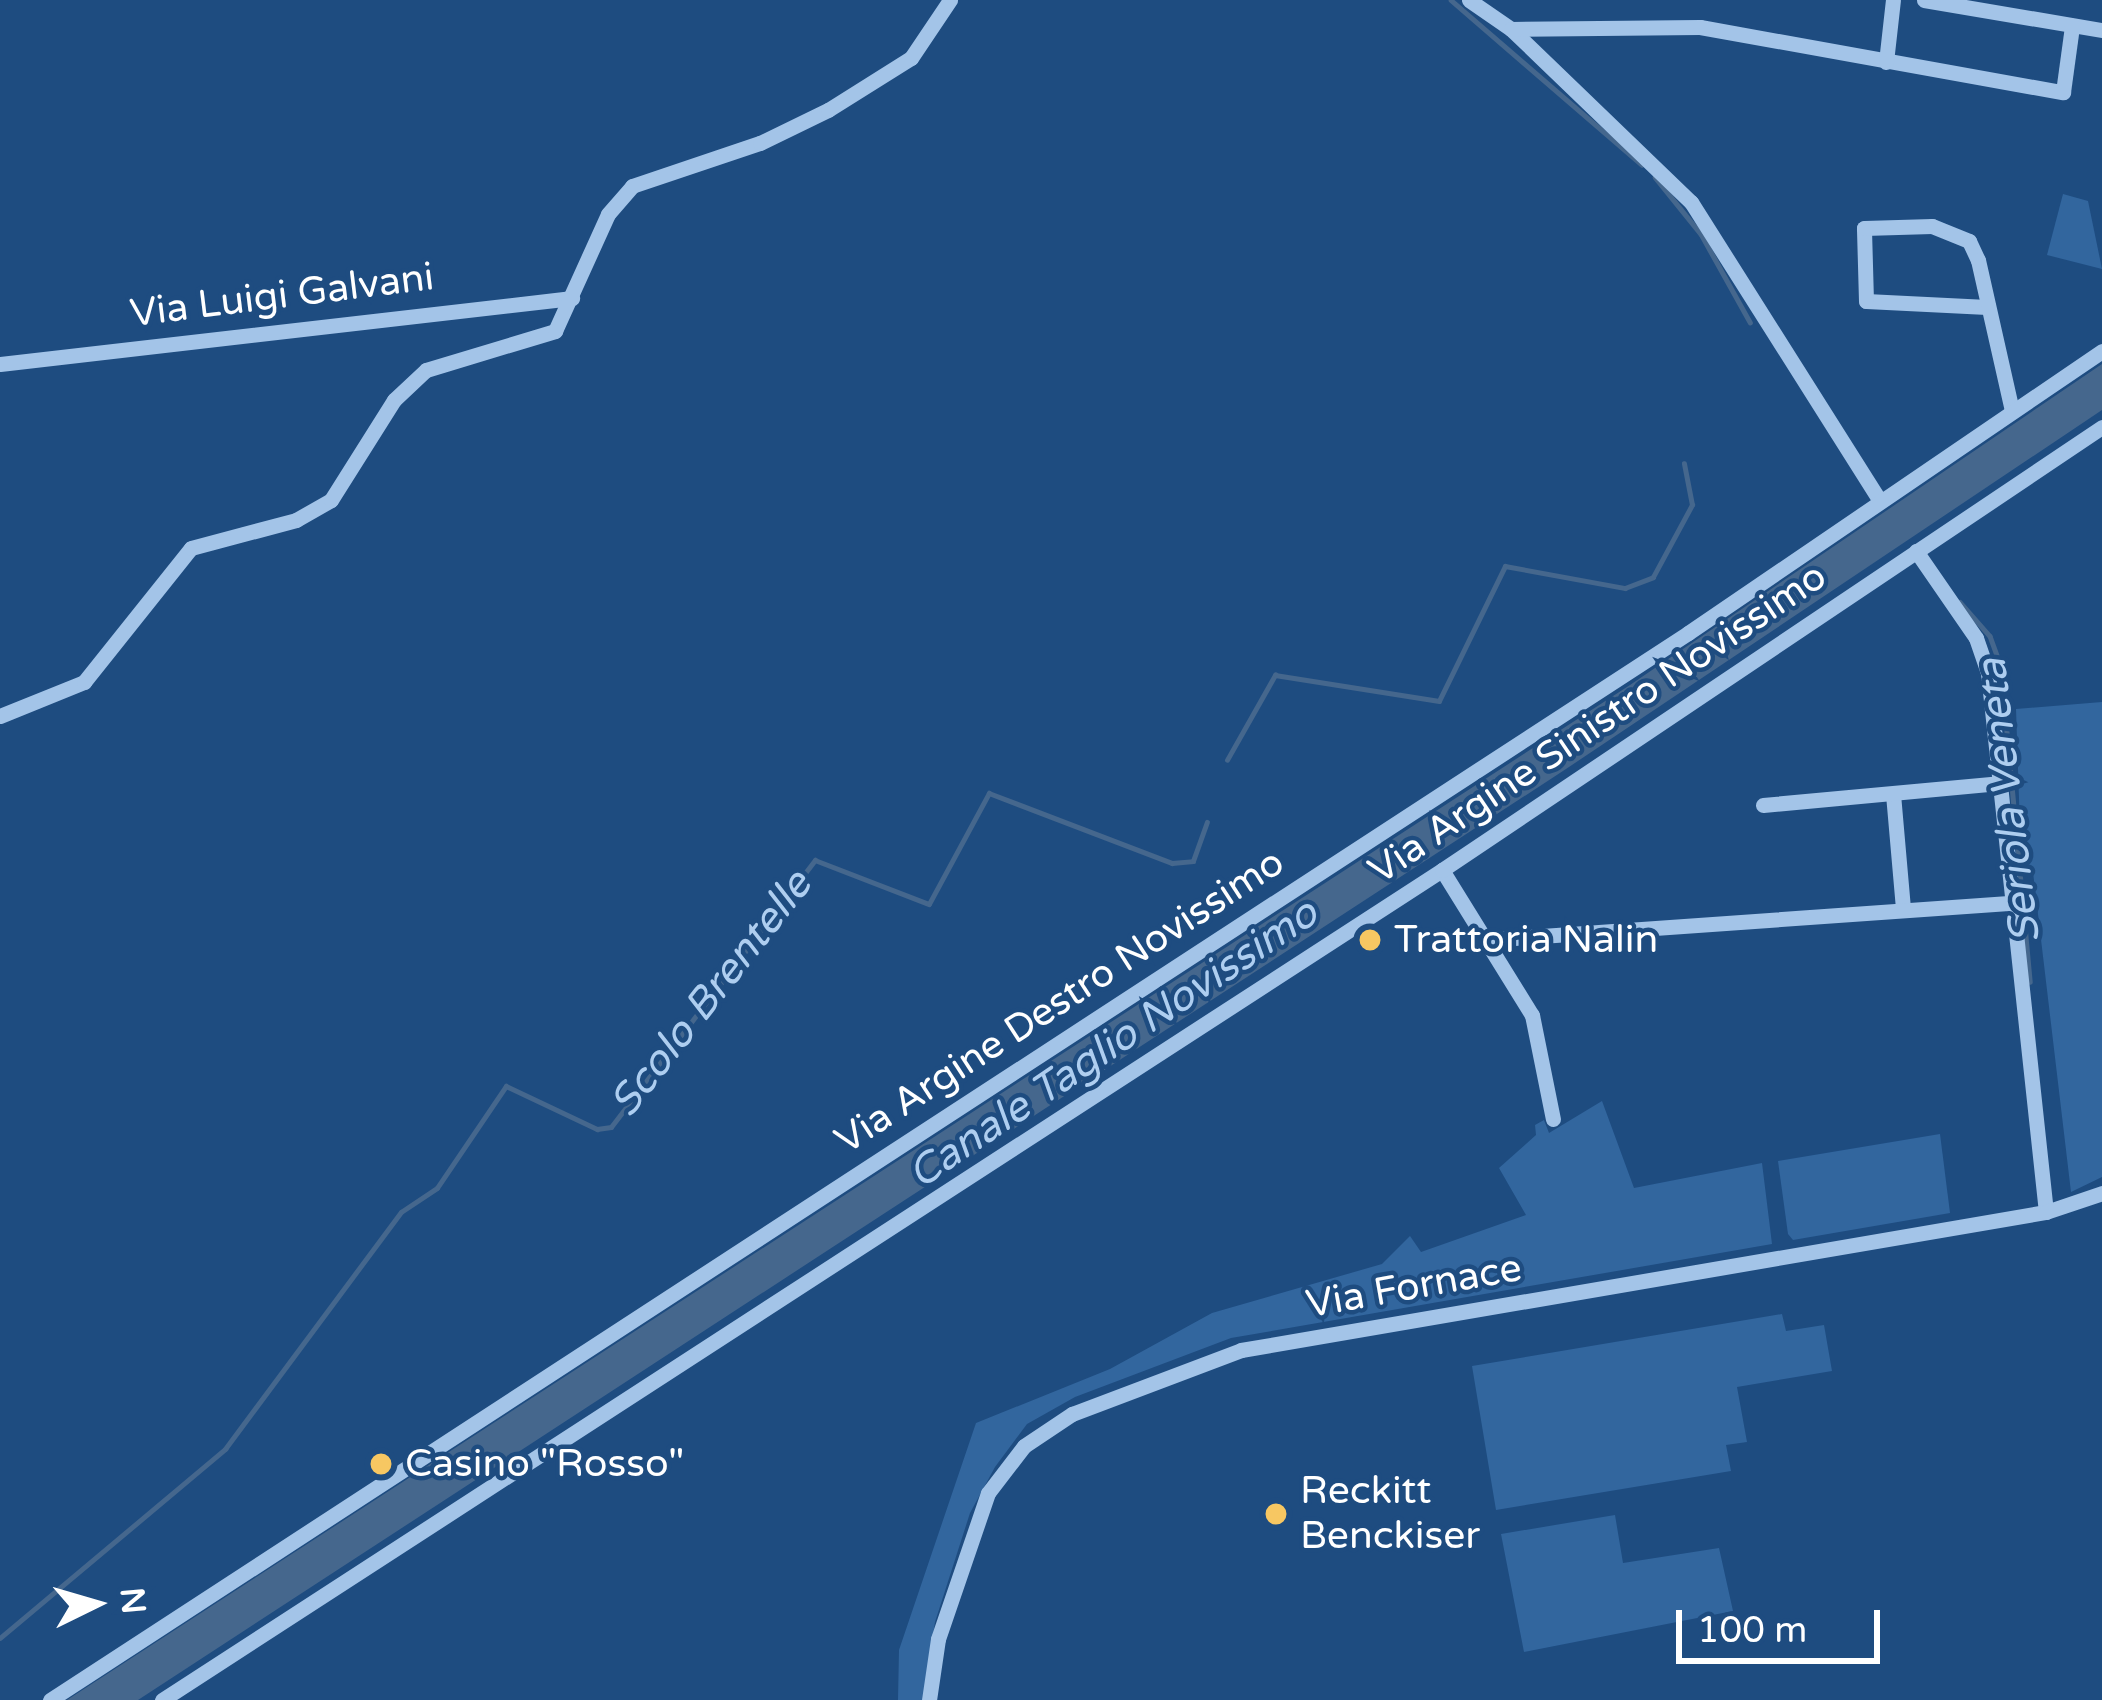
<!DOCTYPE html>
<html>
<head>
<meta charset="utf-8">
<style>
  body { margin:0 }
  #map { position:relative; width:2102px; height:1700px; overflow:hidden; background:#1e4c80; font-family:"Varela Round",sans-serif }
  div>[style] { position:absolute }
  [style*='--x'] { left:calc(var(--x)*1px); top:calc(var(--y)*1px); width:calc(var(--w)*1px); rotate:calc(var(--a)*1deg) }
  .green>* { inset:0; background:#32669e }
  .water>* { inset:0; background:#45678d }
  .stream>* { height:4.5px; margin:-2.25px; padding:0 2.25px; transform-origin:2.25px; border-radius:2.25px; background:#45678d }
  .minor>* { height:15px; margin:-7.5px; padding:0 7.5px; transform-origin:7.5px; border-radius:7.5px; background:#a3c4e8 }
  .dots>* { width:33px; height:33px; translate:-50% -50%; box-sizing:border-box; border:6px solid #1e4c80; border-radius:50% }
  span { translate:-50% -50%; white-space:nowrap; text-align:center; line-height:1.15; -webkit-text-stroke:9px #1e4c80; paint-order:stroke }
  .street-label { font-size:39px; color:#fff }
  .poi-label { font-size:39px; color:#fff }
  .left { translate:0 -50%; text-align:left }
  .water-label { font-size:42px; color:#aecef0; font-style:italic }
  .north { position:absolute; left:36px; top:1544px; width:120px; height:120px; -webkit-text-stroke:9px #1e4c80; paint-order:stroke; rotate:85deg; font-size:33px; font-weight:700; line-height:48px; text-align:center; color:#fff }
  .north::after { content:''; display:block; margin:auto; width:42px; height:54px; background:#fff; clip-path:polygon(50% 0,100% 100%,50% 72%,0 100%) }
  .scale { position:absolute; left:1676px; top:1610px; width:204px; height:54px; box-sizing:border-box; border:6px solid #fff; border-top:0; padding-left:15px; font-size:36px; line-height:42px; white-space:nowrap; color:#fff; -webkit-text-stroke:9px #1e4c80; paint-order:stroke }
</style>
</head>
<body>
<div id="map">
  <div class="green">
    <div style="clip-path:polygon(2063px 194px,2088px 201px,2102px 269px,2047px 255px)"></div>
    <div style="clip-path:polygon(2102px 702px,2102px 1177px,2071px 1192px,2033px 872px,2021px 858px,2016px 709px)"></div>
    <div style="clip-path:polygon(1602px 1101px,1634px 1188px,1762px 1163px,1772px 1244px,1231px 1338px,1075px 1397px,1027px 1424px,995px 1467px,970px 1513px,935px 1622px,923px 1700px,898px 1700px,899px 1650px,976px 1423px,1110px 1369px,1212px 1313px,1382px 1264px,1410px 1236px,1421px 1252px,1526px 1215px,1499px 1168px,1536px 1135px,1535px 1125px,1544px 1120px,1549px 1133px)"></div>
    <div style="clip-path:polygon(1940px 1134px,1950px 1213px,1793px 1240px,1788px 1234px,1778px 1161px)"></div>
    <div style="clip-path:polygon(1782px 1314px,1786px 1331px,1824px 1325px,1832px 1371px,1737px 1387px,1747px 1442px,1726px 1445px,1731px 1471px,1496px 1510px,1472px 1366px)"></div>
    <div style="clip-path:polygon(1615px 1515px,1623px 1563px,1719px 1548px,1733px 1611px,1524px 1652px,1501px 1534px)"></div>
  </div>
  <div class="water">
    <div style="clip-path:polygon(2102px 364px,2102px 410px,1566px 769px,138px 1700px,67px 1700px,1630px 685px)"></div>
  </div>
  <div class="stream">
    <div style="--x:1451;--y:0;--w:252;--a:40.8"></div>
    <div style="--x:1655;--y:177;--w:73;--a:51.1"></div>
    <div style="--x:1701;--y:234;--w:101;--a:60.9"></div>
    <div style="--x:1960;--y:602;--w:45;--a:48.6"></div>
    <div style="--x:1990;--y:636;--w:33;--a:70"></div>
    <div style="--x:2001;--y:667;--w:316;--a:84.7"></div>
    <div style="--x:1227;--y:760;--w:98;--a:-60.5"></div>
    <div style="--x:1275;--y:675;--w:166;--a:9"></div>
    <div style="--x:1439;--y:701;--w:150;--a:-63.9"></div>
    <div style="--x:1505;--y:566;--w:122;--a:10.4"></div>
    <div style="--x:1625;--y:588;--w:30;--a:-21"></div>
    <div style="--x:1653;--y:577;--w:82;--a:-61.6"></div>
    <div style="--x:1692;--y:505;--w:42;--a:-101"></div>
    <div style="--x:0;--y:1638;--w:294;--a:-40"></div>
    <div style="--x:225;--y:1449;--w:295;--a:-53.4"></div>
    <div style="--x:401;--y:1212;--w:43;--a:-33.7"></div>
    <div style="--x:437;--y:1188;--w:123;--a:-55.9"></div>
    <div style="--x:506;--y:1086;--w:101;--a:25.3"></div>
    <div style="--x:597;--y:1129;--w:14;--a:-8"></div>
    <div style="--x:611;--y:1127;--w:336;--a:-52.6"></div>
    <div style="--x:815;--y:860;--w:122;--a:21.1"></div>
    <div style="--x:929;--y:904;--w:126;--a:-61.6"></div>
    <div style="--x:989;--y:793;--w:196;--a:20.9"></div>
    <div style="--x:1172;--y:863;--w:21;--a:-5"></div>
    <div style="--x:1193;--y:861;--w:41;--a:-70.3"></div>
  </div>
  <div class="minor">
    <div style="--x:1469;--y:0;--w:51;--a:34.6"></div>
    <div style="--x:1511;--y:29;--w:250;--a:43.9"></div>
    <div style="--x:1691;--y:202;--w:354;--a:57.7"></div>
    <div style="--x:1924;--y:0;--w:181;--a:9.6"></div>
    <div style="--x:1511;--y:29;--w:189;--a:-0.6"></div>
    <div style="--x:1700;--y:27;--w:369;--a:10.2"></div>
    <div style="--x:2063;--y:92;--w:67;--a:-82.2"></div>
    <div style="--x:1886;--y:62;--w:62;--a:-83.6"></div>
    <div style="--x:1987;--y:307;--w:121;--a:-177.2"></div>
    <div style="--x:1866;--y:301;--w:73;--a:-91.6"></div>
    <div style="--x:1864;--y:228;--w:68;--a:-1.7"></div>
    <div style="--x:1932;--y:226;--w:40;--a:22"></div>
    <div style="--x:1969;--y:241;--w:21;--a:65"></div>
    <div style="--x:1978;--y:260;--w:155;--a:77.3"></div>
    <div style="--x:0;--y:364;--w:576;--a:-6.58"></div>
    <div style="--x:1916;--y:551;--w:106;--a:55.4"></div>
    <div style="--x:1976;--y:638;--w:37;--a:71"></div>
    <div style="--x:1988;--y:673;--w:542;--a:83.86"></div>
    <div style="--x:0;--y:716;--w:91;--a:-22"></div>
    <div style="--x:84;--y:682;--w:171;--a:-51.4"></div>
    <div style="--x:191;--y:548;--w:109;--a:-14.9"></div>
    <div style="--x:296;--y:520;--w:40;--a:-29.7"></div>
    <div style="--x:331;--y:500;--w:118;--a:-57.8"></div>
    <div style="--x:394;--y:400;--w:44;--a:-43.2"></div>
    <div style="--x:426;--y:370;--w:135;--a:-16.8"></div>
    <div style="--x:555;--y:331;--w:128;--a:-65.6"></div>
    <div style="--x:608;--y:214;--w:37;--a:-49"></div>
    <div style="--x:632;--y:186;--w:135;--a:-18.6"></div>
    <div style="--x:760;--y:143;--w:76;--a:-25.9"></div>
    <div style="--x:828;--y:110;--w:98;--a:-32.1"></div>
    <div style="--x:911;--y:58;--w:70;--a:-56.1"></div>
    <div style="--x:1893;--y:794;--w:114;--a:85"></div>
    <div style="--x:1763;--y:805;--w:237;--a:-5.3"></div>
    <div style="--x:1442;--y:870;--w:171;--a:58.2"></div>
    <div style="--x:1532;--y:1015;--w:106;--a:78.6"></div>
    <div style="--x:1485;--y:940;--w:525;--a:-4.04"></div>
    <div style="--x:50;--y:1700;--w:1955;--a:-33.08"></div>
    <div style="--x:1688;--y:633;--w:501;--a:-34.26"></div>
    <div style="--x:162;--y:1700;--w:1526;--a:-32.96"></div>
    <div style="--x:1442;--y:870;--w:795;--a:-33.87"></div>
    <div style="--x:929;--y:1700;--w:62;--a:-81.6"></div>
    <div style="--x:938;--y:1639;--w:154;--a:-71.1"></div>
    <div style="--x:988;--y:1493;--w:59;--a:-52.5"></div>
    <div style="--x:1024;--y:1446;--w:58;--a:-33.7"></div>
    <div style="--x:1072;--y:1414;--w:181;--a:-20.7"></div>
    <div style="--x:1241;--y:1350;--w:817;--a:-9.73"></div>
    <div style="--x:2046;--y:1212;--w:59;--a:-18.7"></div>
  </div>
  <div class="dots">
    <div style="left:1370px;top:940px;background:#f7c762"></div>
    <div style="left:381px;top:1464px;background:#f7c762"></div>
    <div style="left:1276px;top:1514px;background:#f7c762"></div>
  </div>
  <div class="street-label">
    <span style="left:282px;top:296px;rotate:-7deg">Via Luigi Galvani</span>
    <span style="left:1598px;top:724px;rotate:-34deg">Via Argine Sinistro Novissimo</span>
    <span style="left:1060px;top:1002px;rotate:-33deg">Via Argine Destro Novissimo</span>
    <span style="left:1414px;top:1287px;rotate:-10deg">Via Fornace</span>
  </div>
  <div class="poi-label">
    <span class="left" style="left:1394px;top:940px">Trattoria Nalin</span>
    <span class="left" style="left:405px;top:1464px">Casino "Rosso"</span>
    <span class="left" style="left:1300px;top:1514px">Reckitt<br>Benckiser</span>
  </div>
  <div class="water-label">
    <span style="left:2009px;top:801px;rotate:-97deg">Seriola Veneta</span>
    <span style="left:711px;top:994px;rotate:-52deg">Scolo Brentelle</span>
    <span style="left:1113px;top:1044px;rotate:-34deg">Canale Taglio Novissimo</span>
  </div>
  <div class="north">N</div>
  <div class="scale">100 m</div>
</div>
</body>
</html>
